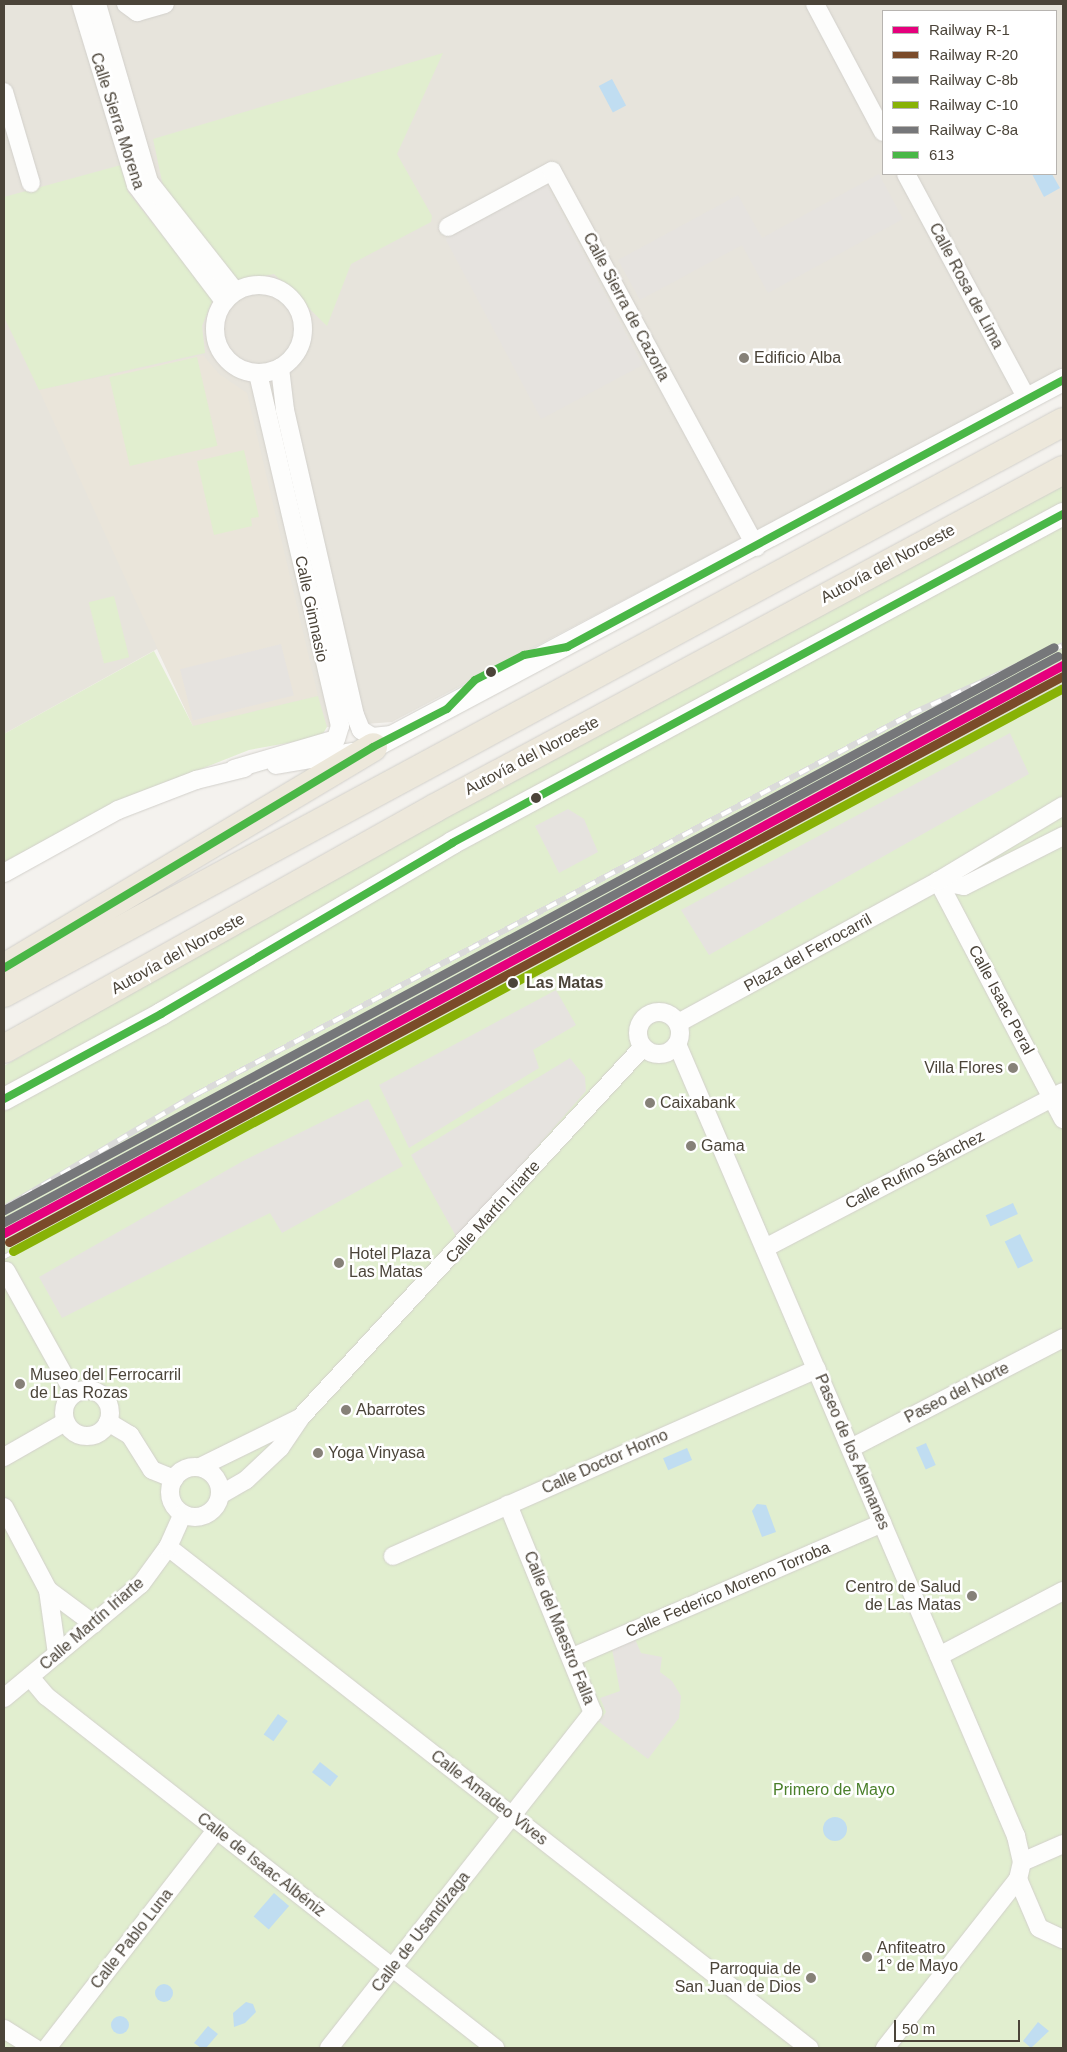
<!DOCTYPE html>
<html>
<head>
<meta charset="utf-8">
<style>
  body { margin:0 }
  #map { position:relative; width:1067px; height:2052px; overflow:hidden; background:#f4f2ee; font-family:Helvetica,sans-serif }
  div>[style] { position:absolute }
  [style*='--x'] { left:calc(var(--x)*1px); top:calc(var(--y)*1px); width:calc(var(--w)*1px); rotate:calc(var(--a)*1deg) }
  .residential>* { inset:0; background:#e7e4dc }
  .education>* { inset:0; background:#eae5da }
  .green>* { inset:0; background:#e1eecf; transform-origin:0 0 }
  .parking>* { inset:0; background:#e6e3df; transform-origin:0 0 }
  .water>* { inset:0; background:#c0ddf1; transform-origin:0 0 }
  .round { border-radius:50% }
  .roads { filter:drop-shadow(0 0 1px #d2d0cb) drop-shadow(0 0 1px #d2d0cb) }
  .minor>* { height:18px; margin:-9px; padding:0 9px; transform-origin:9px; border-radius:9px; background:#fdfdfc }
  .minor>.ring { margin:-9px; padding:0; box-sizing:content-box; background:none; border:18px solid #fdfdfc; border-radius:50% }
  .tertiary>* { height:22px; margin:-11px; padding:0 11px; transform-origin:11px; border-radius:11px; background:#fdfdfc }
  .motorway>* { height:28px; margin:-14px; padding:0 14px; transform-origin:14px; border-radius:14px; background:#ede8db }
  .rail>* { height:5.5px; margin-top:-2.75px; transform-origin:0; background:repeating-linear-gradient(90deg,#fff 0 11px,#dbdbda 0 22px); box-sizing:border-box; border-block:1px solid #dbdbda }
  .bus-1>* { height:8px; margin:-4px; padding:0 4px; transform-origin:4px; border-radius:4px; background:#4ab747 }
  .rail-1>* { height:9px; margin:-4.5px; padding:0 4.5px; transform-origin:4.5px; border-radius:4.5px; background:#e5007d }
  .rail-2>* { height:9px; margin:-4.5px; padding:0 4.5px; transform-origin:4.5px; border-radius:4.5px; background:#7a4b2a }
  .rail-3>* { height:9px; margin:-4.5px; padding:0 4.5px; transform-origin:4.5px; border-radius:4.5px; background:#76777a }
  .rail-4>* { height:9px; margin:-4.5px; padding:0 4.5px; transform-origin:4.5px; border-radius:4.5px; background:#88b206 }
  .rail-5>* { height:9px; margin:-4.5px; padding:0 4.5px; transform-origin:4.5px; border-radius:4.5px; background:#76777a }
  .dots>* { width:14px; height:14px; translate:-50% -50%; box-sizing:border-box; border:2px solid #fff; border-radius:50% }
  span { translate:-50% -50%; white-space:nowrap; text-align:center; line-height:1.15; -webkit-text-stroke:5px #fff; paint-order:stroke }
  .street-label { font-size:16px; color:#4b4439 }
  .poi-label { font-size:16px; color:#4b4439 }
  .left { translate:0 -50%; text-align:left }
  .right { translate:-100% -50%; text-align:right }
  .stop-label { font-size:16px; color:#4b4439; font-weight:700 }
  .park-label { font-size:16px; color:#4a7f2a }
  .frame { position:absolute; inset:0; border:5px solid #4b4439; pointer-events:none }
  .legend { position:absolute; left:882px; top:10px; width:175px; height:165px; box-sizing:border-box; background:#fff; border:1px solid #b7b4b0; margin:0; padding:6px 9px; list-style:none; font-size:15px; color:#4b4439 }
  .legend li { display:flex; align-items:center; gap:10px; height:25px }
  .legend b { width:25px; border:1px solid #b7b4b0 }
  .scale { position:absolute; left:894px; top:2020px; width:126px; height:22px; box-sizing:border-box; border:2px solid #4b4439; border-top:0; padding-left:6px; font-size:15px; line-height:18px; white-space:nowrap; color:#4b4439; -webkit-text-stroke:4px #fff; paint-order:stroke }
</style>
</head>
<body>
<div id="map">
  <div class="residential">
    <div style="clip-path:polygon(evenodd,4px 4px,1063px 4px,1063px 369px,392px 722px,327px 727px,193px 726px,157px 649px,4px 734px,4px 4px,883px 11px,1056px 11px,1056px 174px,883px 174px,883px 11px)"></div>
  </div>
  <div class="education">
    <div style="clip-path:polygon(203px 355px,219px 374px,247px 393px,318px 696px,193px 726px,39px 390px)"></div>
  </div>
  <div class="green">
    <div style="clip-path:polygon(443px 53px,397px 154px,432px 216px,431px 222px,351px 264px,327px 326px,274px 274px,237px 282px,163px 186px,153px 139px)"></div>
    <div style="clip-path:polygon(121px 165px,128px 192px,213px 299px,202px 326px,205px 353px,39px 390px,4px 317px,4px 197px)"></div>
    <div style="left:197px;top:357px;width:91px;height:90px;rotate:77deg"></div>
    <div style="clip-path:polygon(244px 450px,259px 517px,251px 518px,252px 526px,214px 535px,197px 461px)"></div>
    <div style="clip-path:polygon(1063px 458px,1063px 2048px,4px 2048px,4px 1066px)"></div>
    <div style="left:114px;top:596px;width:63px;height:26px;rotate:76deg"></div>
    <div style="clip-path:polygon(154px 651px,193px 726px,318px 696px,327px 727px,321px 737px,249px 750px,120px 801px,4px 862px,4px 734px)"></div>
  </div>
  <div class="parking">
    <div style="clip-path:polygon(879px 174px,903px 219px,768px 293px,742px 245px,640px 300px,618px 260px,738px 195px,762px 238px)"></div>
    <div style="left:547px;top:185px;width:204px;height:115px;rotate:62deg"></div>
    <div style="left:281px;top:644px;width:53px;height:104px;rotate:76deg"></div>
    <div style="clip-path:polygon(1010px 733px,1029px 774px,709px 955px,681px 910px)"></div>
    <div style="clip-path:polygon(568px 809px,584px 819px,598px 852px,559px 873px,535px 826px)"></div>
    <div style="clip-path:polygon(556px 990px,576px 1025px,533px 1050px,539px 1068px,409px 1148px,379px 1085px)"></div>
    <div style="clip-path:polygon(570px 1058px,585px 1077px,586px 1091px,457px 1238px,411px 1155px)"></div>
    <div style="clip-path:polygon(368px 1099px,403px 1166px,282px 1233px,270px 1213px,62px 1318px,39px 1277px,243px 1161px)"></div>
    <div style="clip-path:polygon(635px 1639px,641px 1653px,662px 1657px,660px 1672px,672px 1681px,681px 1696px,679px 1718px,648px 1759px,599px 1722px,606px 1712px,600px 1698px,620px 1691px,612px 1649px)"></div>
  </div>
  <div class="water">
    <div style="left:612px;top:79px;width:30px;height:15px;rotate:62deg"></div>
    <div style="clip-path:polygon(1032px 174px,1052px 174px,1060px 188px,1044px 197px)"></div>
    <div style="left:1013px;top:1203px;width:12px;height:30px;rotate:66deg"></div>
    <div style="left:1020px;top:1234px;width:30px;height:17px;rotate:64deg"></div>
    <div style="left:926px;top:1443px;width:24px;height:11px;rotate:66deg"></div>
    <div style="left:687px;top:1448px;width:13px;height:26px;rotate:67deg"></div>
    <div style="clip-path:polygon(757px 1504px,766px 1505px,776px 1532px,762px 1537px,752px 1511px)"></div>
    <div style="left:278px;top:1714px;width:12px;height:25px;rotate:35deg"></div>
    <div style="left:320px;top:1762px;width:23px;height:13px;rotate:38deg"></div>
    <div class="round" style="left:823px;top:1817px;width:24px;height:24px"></div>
    <div style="left:274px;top:1893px;width:20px;height:31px;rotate:41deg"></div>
    <div class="round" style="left:155px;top:1984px;width:18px;height:18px"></div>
    <div style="clip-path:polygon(246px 2002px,253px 2004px,256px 2012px,245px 2023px,234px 2027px,233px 2013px)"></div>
    <div class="round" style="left:111px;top:2016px;width:18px;height:18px"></div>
    <div style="clip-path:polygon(1038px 2022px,1049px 2031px,1031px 2048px,1023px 2041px)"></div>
    <div style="clip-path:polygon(208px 2026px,218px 2034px,206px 2048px,201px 2048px,194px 2043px)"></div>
  </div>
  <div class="roads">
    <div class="minor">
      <div style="--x:81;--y:4;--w:189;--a:73.1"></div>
      <div style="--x:136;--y:185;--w:146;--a:52.8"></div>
      <div style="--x:97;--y:4;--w:185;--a:73.7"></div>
      <div style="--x:149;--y:182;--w:139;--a:51.7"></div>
      <div style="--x:126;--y:4;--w:14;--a:36"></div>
      <div style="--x:137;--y:12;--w:29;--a:-16"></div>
      <div style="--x:815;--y:4;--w:145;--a:62"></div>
      <div style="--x:4;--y:92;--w:95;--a:73.5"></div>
      <div style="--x:906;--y:174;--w:255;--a:61.7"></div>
      <div style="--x:448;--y:227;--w:118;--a:-28.3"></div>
      <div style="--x:552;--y:171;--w:428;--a:61.5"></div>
      <div class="ring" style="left:215px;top:285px;width:70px;height:70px"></div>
      <div style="--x:280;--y:368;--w:42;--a:83.2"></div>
      <div style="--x:285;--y:410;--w:313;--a:77.1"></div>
      <div style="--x:355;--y:715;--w:16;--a:68"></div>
      <div style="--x:361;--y:730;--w:13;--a:32"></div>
      <div style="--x:372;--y:737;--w:20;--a:-6"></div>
      <div style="--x:276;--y:765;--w:78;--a:-9.6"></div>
      <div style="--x:234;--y:769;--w:106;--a:-16.4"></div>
      <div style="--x:336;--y:739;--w:14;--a:-73"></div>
      <div style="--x:340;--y:726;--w:361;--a:-103.1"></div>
      <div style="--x:4;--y:873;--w:130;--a:-28.9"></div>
      <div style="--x:118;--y:810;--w:84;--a:-21"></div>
      <div style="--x:196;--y:780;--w:50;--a:-13.8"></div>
      <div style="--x:938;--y:881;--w:269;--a:62.3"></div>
      <div style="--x:938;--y:881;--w:26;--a:11"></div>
      <div style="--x:964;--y:886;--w:111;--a:-26.8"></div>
      <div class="ring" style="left:638px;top:1012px;width:24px;height:24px"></div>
      <div style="--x:678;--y:1023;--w:296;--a:-28.6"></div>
      <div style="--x:938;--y:881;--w:146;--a:-31"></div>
      <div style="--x:677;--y:1044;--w:862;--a:66.83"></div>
      <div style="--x:1016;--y:1836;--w:27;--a:77"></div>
      <div style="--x:1022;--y:1862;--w:17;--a:103"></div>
      <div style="--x:1018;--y:1879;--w:215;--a:128.2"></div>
      <div style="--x:765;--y:1248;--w:336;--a:-27.6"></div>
      <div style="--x:6;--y:1271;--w:140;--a:60.9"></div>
      <div class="ring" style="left:64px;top:1390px;width:28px;height:28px"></div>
      <div style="--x:108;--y:1422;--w:26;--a:31"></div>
      <div style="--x:130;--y:1435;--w:41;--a:57.8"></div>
      <div style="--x:152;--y:1470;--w:24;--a:22"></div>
      <div style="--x:851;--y:1448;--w:239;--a:-27.4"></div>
      <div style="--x:4;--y:1457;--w:70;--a:-29.8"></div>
      <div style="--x:200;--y:1467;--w:111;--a:-26.1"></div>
      <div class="ring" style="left:170px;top:1467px;width:32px;height:32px"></div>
      <div style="--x:220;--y:1495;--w:30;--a:-30"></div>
      <div style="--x:246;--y:1480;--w:47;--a:-43.3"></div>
      <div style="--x:280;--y:1448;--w:36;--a:-56"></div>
      <div style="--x:300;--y:1418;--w:505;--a:-47.25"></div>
      <div style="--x:4;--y:1507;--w:94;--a:62.1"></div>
      <div style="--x:48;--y:1590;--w:65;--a:82"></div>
      <div style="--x:168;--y:1547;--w:814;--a:38.01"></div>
      <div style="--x:393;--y:1556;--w:463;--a:-23.8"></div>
      <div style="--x:48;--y:1590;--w:57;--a:36.5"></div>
      <div style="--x:939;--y:1656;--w:140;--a:-27.7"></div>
      <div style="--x:573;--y:1657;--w:337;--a:-23.4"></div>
      <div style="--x:30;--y:1677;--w:25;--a:50"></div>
      <div style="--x:46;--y:1696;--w:571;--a:38.1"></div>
      <div style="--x:4;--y:1698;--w:178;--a:-39.8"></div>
      <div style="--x:141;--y:1584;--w:46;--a:-53.9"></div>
      <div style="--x:168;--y:1547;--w:36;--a:-66"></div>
      <div style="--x:1022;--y:1862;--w:45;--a:-23.7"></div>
      <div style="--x:1018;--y:1879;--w:53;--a:66.8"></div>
      <div style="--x:1039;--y:1928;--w:26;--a:25"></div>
      <div style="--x:4;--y:2029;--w:36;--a:32"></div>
      <div style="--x:47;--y:2048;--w:276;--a:-52.2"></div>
      <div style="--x:329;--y:2048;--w:427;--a:-51.8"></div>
      <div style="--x:593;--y:1713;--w:225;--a:-112.2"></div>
    </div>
    <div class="tertiary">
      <div style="--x:373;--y:747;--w:782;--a:-28.01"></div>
      <div style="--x:4;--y:1099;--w:179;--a:-28.4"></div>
      <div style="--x:161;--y:1014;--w:338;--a:-30.4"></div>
      <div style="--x:452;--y:843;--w:694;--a:-28.3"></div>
    </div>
    <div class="motorway">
      <div style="--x:4;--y:968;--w:430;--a:-30.9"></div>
      <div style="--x:4;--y:993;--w:1203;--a:-28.33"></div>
      <div style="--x:4;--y:1049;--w:494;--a:-29.2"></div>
      <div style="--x:435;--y:808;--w:713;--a:-28.29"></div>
    </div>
  </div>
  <div class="rail">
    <div style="--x:4;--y:1208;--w:224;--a:-30.6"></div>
    <div style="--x:197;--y:1094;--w:809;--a:-28.02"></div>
    <div style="--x:911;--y:714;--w:167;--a:-24.4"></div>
    <div style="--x:4;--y:1257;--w:1203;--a:-28.33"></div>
  </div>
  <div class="bus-1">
    <div style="--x:4;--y:968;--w:430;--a:-30.9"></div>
    <div style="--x:373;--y:747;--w:83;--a:-27.2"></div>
    <div style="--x:447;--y:709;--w:40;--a:-46"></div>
    <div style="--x:475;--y:680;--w:55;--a:-27"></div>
    <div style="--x:524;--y:655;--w:44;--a:-10.5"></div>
    <div style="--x:567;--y:647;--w:563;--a:-28.29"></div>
    <div style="--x:4;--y:1099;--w:179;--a:-28.4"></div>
    <div style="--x:161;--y:1014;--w:338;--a:-30.4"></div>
    <div style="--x:452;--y:843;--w:694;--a:-28.3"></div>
  </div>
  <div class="rail-1">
    <div style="--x:4;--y:1233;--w:1202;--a:-28.21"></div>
  </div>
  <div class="rail-2">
    <div style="--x:9;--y:1242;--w:1196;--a:-28.24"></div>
  </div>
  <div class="rail-3">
    <div style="--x:4;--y:1222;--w:1196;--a:-28.24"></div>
  </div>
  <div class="rail-4">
    <div style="--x:13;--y:1251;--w:1191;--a:-28.2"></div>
  </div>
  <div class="rail-5">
    <div style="--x:4;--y:1210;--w:1191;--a:-28.2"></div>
  </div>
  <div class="dots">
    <div style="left:744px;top:358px;background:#868178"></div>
    <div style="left:491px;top:672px;background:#4b4439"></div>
    <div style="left:536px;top:798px;background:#4b4439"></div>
    <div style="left:513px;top:983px;background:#4b4439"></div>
    <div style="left:1013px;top:1068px;background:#868178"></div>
    <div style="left:650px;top:1103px;background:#868178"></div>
    <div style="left:691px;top:1146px;background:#868178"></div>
    <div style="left:339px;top:1263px;background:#868178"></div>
    <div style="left:20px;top:1384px;background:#868178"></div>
    <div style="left:346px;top:1410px;background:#868178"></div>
    <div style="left:318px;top:1453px;background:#868178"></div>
    <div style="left:972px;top:1596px;background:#868178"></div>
    <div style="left:867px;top:1957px;background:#868178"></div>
    <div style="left:811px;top:1978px;background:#868178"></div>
  </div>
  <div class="street-label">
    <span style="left:117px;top:121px;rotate:72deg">Calle Sierra Morena</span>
    <span style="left:966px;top:286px;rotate:62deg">Calle Rosa de Lima</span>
    <span style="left:626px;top:307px;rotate:62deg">Calle Sierra de Cazorla</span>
    <span style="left:888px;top:564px;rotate:-28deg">Autovía del Noroeste</span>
    <span style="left:311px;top:609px;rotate:78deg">Calle Gimnasio</span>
    <span style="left:532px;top:756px;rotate:-28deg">Autovía del Noroeste</span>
    <span style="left:808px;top:953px;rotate:-29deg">Plaza del Ferrocarril</span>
    <span style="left:178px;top:954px;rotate:-29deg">Autovía del Noroeste</span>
    <span style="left:1001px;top:1000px;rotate:62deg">Calle Isaac Peral</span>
    <span style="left:915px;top:1170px;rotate:-27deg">Calle Rufino Sánchez</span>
    <span style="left:493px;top:1212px;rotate:-48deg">Calle Martín Iriarte</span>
    <span style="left:957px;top:1393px;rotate:-27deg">Paseo del Norte</span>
    <span style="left:852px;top:1452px;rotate:67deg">Paseo de los Alemanes</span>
    <span style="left:605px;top:1462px;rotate:-24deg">Calle Doctor Horno</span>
    <span style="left:728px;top:1590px;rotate:-23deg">Calle Federico Moreno Torroba</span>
    <span style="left:92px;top:1624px;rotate:-41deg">Calle Martín Iriarte</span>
    <span style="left:559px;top:1628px;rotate:68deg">Calle del Maestro Falla</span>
    <span style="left:489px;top:1798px;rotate:38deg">Calle Amadeo Vives</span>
    <span style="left:261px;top:1865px;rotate:38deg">Calle de Isaac Albéniz</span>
    <span style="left:421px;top:1932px;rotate:-52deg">Calle de Usandizaga</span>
    <span style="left:132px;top:1939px;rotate:-52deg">Calle Pablo Luna</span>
  </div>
  <div class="poi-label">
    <span class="left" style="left:754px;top:358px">Edificio Alba</span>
    <span class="right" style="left:1003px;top:1068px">Villa Flores</span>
    <span class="left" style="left:660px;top:1103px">Caixabank</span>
    <span class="left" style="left:701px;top:1146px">Gama</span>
    <span class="left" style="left:349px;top:1263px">Hotel Plaza<br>Las Matas</span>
    <span class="left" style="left:30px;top:1384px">Museo del Ferrocarril<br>de Las Rozas</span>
    <span class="left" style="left:356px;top:1410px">Abarrotes</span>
    <span class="left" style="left:328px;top:1453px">Yoga Vinyasa</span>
    <span class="right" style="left:961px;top:1596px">Centro de Salud<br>de Las Matas</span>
    <span class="left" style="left:877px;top:1957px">Anfiteatro<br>1° de Mayo</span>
    <span class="right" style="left:801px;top:1978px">Parroquia de<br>San Juan de Dios</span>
  </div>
  <div class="stop-label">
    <span class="left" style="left:526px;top:983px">Las Matas</span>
  </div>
  <div class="park-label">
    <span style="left:834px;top:1790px">Primero de Mayo</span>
  </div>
  <div class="frame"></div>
  <ul class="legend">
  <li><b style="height:6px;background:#e5007d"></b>Railway R-1</li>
  <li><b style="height:6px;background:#7a4b2a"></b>Railway R-20</li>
  <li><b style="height:6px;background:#76777a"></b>Railway C-8b</li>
  <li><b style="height:6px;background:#88b206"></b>Railway C-10</li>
  <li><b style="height:6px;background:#76777a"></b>Railway C-8a</li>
  <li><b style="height:6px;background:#4ab747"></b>613</li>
  </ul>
  <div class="scale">50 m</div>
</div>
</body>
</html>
